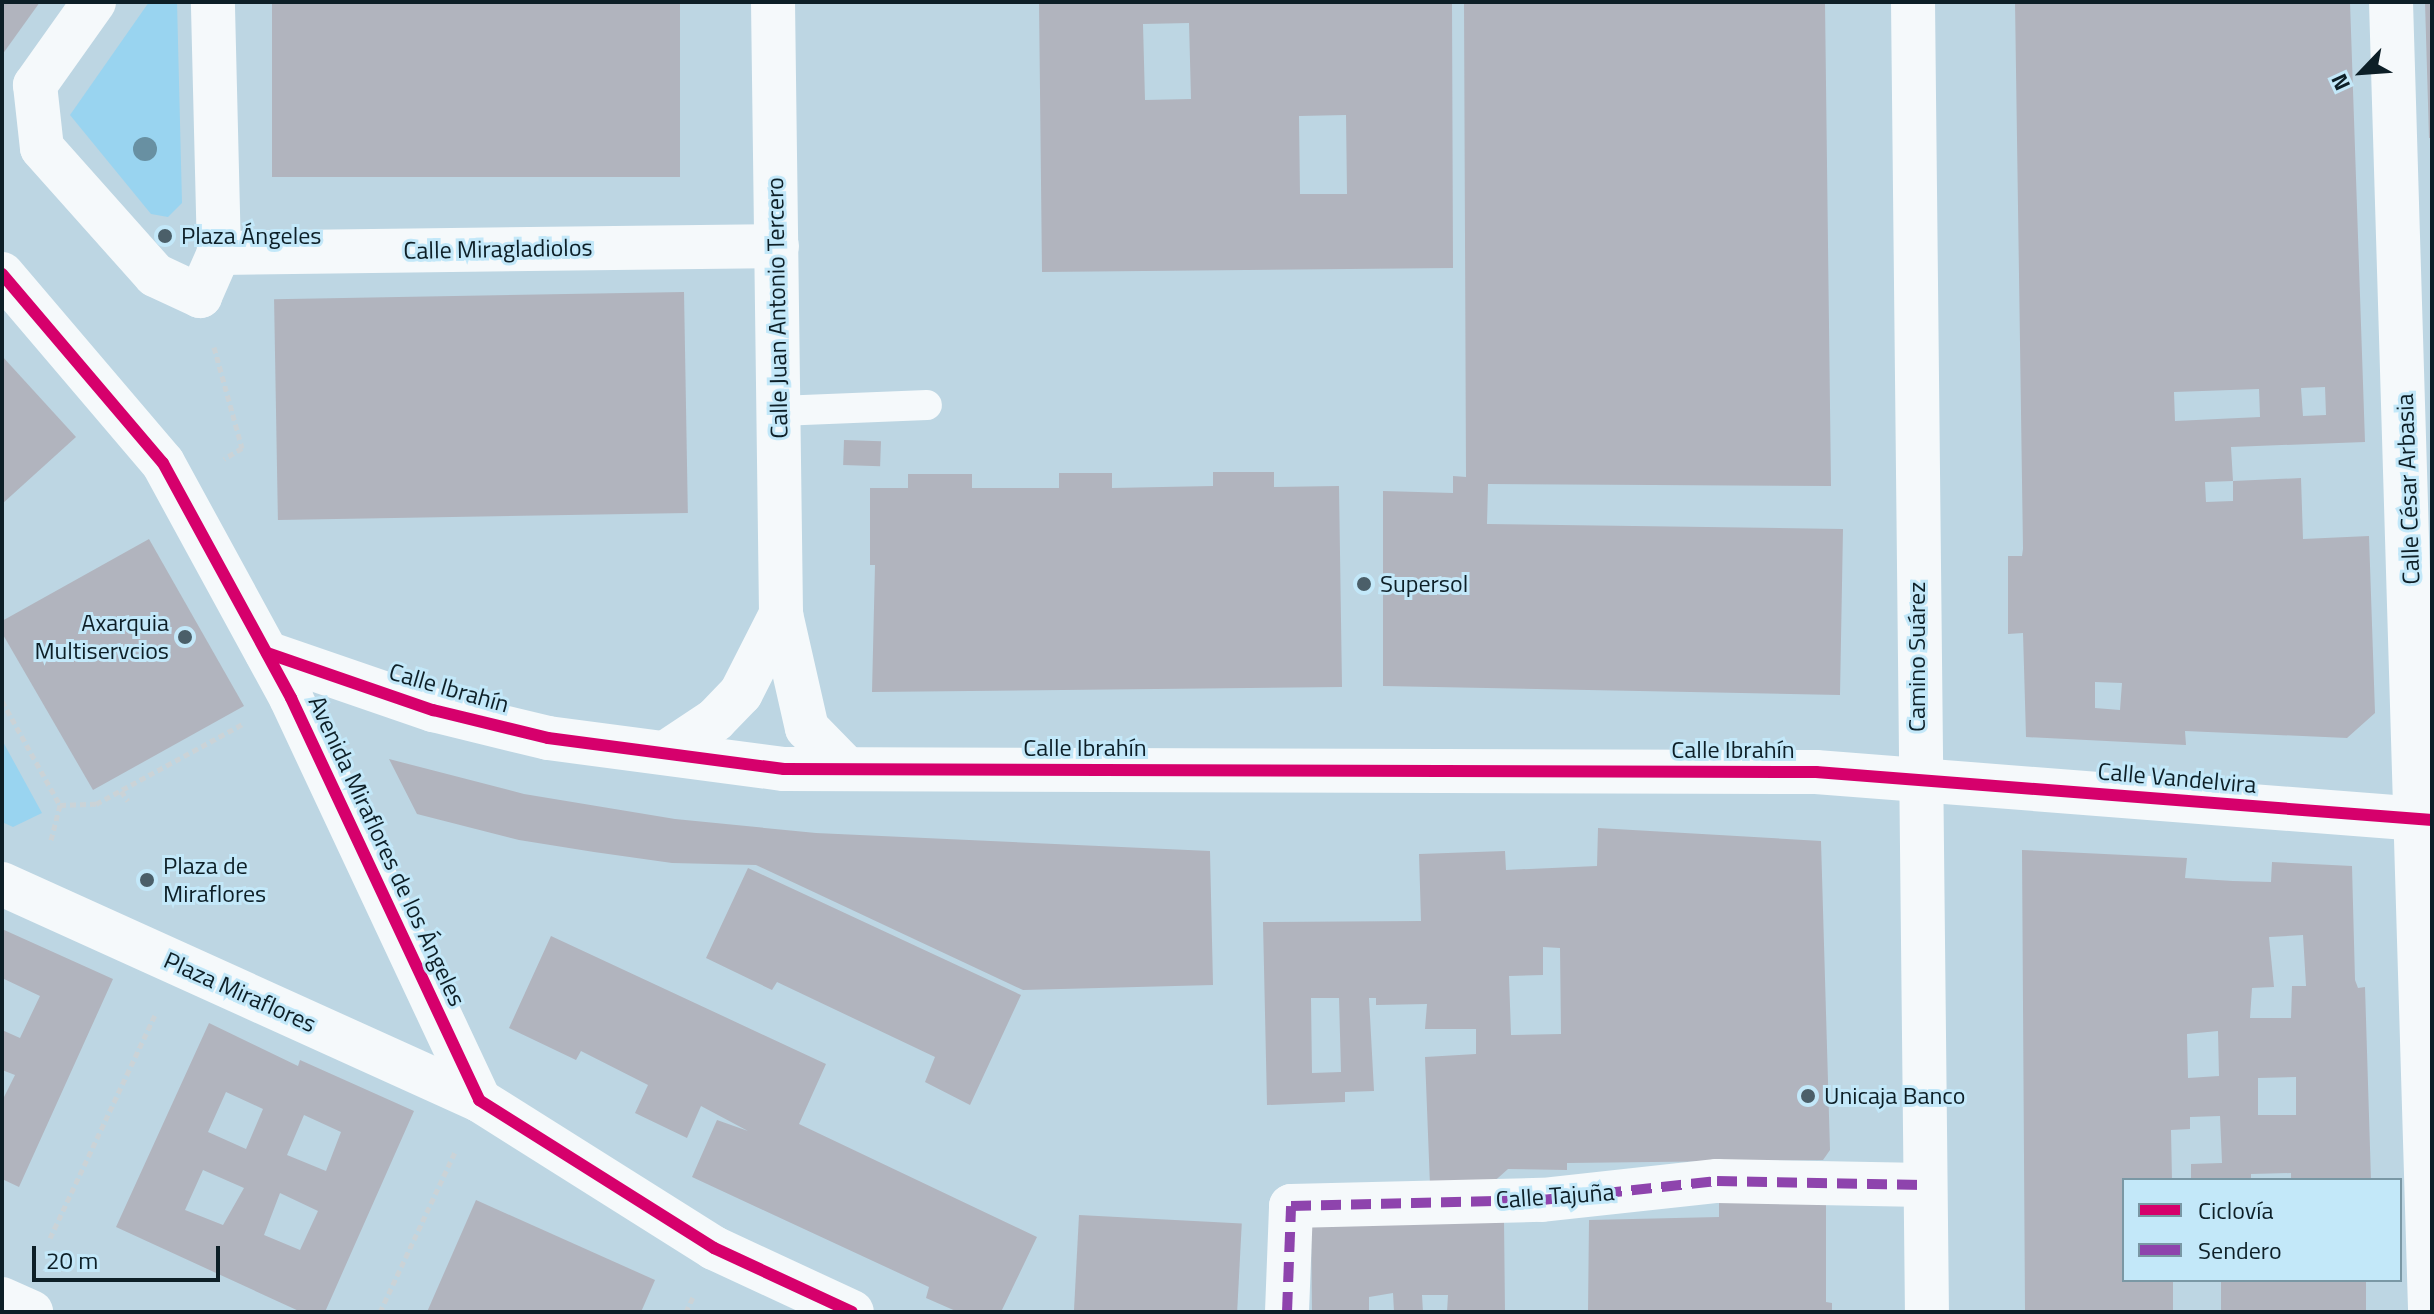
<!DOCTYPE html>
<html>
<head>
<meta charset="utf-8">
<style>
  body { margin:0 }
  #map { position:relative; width:2434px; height:1314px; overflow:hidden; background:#bdd6e3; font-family:"Titillium Web",sans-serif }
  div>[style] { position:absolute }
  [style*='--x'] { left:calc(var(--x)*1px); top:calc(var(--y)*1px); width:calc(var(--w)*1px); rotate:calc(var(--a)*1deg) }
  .green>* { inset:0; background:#99d4f0 }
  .building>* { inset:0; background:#b1b4be; transform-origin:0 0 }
  .path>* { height:5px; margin-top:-2.5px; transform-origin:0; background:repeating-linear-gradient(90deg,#cbd3d7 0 6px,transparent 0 10px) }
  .service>* { height:30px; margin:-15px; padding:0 15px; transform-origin:15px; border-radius:15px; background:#f5f9fb }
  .pedestrian>* { height:44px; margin:-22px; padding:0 22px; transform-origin:22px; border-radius:22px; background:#f5f9fb }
  .minor>* { height:44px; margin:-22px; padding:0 22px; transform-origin:22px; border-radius:22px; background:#f5f9fb }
  .primary>* { height:44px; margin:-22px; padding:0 22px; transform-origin:22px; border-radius:22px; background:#f5f9fb }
  .quiet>* { height:10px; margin-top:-5px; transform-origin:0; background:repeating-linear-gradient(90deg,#8e44ad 0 20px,transparent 0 30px) }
  .cycleway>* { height:12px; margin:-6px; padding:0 6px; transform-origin:6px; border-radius:6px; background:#d6006c }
  .trees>* { width:24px; height:24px; margin:-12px; border-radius:50%; background:#6890a2 }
  .dots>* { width:22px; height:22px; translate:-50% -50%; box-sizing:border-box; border:4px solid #c3e8f9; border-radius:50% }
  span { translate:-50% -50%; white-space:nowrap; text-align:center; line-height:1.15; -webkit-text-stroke:6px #c3e8f9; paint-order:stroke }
  .poi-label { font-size:24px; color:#0d1f27 }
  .left { translate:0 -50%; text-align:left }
  .right { translate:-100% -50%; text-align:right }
  .street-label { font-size:24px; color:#0d1f27 }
  .frame { position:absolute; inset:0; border:4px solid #0d1f27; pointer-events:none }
  .legend { position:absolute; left:2122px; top:1178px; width:280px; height:104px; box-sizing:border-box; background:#c3e8f9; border:2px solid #7a98a5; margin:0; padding:10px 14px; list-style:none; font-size:24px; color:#0d1f27 }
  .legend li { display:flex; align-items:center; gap:16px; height:40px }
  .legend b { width:40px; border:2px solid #7a98a5 }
  .north { position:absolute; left:2322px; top:32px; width:80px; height:80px; -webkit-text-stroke:6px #c3e8f9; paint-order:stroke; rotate:245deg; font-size:22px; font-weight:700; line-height:32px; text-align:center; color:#0d1f27 }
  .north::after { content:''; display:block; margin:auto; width:28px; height:36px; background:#0d1f27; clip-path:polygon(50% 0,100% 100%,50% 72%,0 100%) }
  .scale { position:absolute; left:32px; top:1246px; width:188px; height:36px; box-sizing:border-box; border:4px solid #0d1f27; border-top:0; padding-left:10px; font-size:24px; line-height:28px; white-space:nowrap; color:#0d1f27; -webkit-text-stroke:6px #c3e8f9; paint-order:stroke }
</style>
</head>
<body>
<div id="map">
  <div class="green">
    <div style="clip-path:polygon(149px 2px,177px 2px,182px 203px,168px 217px,151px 214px,70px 115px)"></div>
    <div style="clip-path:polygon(2px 740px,42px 813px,13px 827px,2px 822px)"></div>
  </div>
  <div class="building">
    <div style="clip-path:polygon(2px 2px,40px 2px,2px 55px)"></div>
    <div style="left:272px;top:2px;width:408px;height:175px"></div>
    <div style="clip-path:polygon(evenodd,1039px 2px,1452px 2px,1453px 268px,1042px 272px,1039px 2px,1189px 23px,1191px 99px,1145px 100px,1143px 24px,1189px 23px,1039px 2px,1346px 115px,1347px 194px,1300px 194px,1299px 116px,1346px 115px)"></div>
    <div style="clip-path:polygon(1464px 2px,1825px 3px,1831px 486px,1488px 484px,1487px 524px,1843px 529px,1840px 695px,1383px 686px,1383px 491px,1453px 493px,1453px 476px,1466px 477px)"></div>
    <div style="clip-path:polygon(evenodd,2015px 2px,2350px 2px,2365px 442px,2231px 447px,2233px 481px,2205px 482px,2206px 502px,2233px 501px,2233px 481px,2301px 478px,2303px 539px,2369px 536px,2375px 713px,2347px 738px,2185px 731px,2186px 745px,2026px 737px,2023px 633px,2008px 634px,2008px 556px,2022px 556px,2023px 549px,2015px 2px,2325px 387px,2326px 415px,2303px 416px,2301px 388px,2325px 387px,2015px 2px,2259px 389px,2260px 417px,2175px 421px,2174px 392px,2259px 389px,2015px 2px,2095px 682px,2122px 683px,2120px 710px,2095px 708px,2095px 682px)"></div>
    <div style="clip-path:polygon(2425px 2px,2432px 2px,2432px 138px,2429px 138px)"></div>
    <div style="left:684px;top:292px;width:221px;height:410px;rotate:89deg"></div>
    <div style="clip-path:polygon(2px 356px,76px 437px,2px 504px)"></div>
    <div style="left:844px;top:440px;width:37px;height:25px;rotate:2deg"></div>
    <div style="clip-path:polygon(1213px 472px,1274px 472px,1274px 487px,1339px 486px,1342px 687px,872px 692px,875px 565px,870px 565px,870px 488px,908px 488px,908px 474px,972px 474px,972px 488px,1059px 488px,1059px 473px,1112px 473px,1112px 488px,1213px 486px)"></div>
    <div style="clip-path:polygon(149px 539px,244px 706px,93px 790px,2px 633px,2px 621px)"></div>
    <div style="clip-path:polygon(389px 759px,524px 794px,675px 819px,816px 833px,1210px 851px,1213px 985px,1023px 990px,756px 865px,672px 863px,594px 852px,519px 840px,417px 814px)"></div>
    <div style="clip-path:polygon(evenodd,1598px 828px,1821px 841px,1830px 1150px,1823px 1160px,1567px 1163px,1567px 1170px,1508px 1169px,1489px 1186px,1430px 1186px,1425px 1057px,1476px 1054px,1476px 1029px,1425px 1029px,1427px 1004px,1376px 1005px,1376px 998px,1369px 998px,1374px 1091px,1345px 1092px,1345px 1102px,1267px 1105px,1263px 922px,1421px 921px,1419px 854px,1505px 851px,1506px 870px,1597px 866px,1598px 828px,1543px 947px,1560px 948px,1561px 1034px,1511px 1035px,1509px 976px,1543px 975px,1543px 947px,1598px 828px,1311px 998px,1339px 998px,1341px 1072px,1312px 1073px,1311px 998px)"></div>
    <div style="clip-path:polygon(evenodd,2022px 850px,2187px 858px,2185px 878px,2233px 881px,2271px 882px,2272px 862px,2352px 866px,2355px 980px,2358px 988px,2365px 987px,2371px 1180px,2291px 1180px,2291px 1173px,2251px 1174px,2251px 1180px,2191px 1180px,2191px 1164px,2222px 1163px,2220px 1116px,2190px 1117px,2190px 1129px,2171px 1130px,2172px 1180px,2124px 1180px,2124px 1280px,2173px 1280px,2173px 1312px,2025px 1312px,2022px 850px,2303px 935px,2306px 986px,2292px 986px,2291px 1018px,2250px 1018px,2252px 988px,2274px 987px,2269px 937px,2303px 935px,2022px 850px,2218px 1031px,2219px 1076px,2188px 1078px,2187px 1034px,2218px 1031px,2022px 850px,2296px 1077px,2296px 1115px,2258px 1115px,2258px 1078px,2296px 1077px)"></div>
    <div style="clip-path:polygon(748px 868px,1021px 995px,970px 1105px,925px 1082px,935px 1057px,777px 982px,772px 990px,706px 958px)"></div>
    <div style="clip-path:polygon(2px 929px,113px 979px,19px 1187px,2px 1179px,2px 1101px,15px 1075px,2px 1070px,2px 1030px,20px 1038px,40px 996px,2px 978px)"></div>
    <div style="clip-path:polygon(551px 936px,826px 1064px,799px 1124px,1037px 1237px,1001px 1312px,958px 1312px,926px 1298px,929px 1287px,692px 1177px,717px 1120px,748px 1131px,701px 1106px,687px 1138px,635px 1113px,648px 1085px,581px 1051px,576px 1060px,509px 1028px)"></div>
    <div style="clip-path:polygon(evenodd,209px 1023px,298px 1066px,300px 1060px,414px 1111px,325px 1312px,301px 1312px,116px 1227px,209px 1023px,226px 1092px,263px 1109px,246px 1149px,208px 1132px,226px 1092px,209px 1023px,304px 1115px,341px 1132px,326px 1171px,287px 1155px,304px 1115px,209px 1023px,203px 1170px,244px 1188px,223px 1225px,185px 1210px,203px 1170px,209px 1023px,280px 1193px,318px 1211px,300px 1250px,264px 1235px,280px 1193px)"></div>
    <div style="clip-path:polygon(476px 1200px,655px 1280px,641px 1312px,427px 1312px)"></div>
    <div style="clip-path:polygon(1826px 1201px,1826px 1302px,1832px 1303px,1832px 1312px,1588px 1312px,1589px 1220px,1719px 1217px,1719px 1202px)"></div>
    <div style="left:1079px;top:1215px;width:163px;height:97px;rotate:3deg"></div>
    <div style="clip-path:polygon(1504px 1220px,1505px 1312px,1447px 1312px,1448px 1295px,1422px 1295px,1423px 1312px,1394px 1312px,1393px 1293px,1369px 1297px,1369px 1312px,1312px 1312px,1311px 1222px)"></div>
    <div style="left:2221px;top:1280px;width:145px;height:32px"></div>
  </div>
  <div class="path">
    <div style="--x:214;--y:347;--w:105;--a:74.5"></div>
    <div style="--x:242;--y:448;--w:21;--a:149"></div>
    <div style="--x:2;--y:701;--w:119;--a:60.9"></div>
    <div style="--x:60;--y:805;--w:40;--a:104.4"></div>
    <div style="--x:121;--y:791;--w:12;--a:55"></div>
    <div style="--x:60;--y:805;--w:36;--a:-2"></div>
    <div style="--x:96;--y:804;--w:167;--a:-28.6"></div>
    <div style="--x:50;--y:1238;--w:249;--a:-64.8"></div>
    <div style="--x:380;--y:1312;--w:177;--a:-64.9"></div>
    <div style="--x:686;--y:1312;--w:17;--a:-65"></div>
  </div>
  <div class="service">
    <div style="--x:779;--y:411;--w:148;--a:-2.3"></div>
  </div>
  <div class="pedestrian">
    <div style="--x:1287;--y:1312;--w:106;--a:-87.8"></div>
    <div style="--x:1291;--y:1206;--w:251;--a:-1.4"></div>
    <div style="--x:1542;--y:1200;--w:176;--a:-6.2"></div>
    <div style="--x:1717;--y:1181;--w:207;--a:1.1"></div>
  </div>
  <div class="minor">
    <div style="--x:94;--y:2;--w:102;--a:125.4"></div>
    <div style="--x:35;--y:85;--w:63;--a:83.7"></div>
    <div style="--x:42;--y:148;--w:170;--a:48.3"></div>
    <div style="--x:155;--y:275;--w:50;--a:25"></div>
    <div style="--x:200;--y:296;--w:47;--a:-66.2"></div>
    <div style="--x:219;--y:253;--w:251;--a:-91.4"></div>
    <div style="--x:773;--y:2;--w:612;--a:89.25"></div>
    <div style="--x:781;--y:614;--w:117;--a:77.2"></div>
    <div style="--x:807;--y:728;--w:57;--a:45.7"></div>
    <div style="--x:2391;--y:2;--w:1311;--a:88.29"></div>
    <div style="--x:219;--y:253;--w:558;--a:-0.72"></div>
    <div style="--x:2;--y:274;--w:248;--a:49.6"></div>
    <div style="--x:163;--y:463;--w:268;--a:61.4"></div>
    <div style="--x:291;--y:698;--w:444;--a:64.9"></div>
    <div style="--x:479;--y:1100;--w:278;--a:32.2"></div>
    <div style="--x:714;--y:1248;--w:152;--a:24.9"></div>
    <div style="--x:267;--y:653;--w:176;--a:19"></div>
    <div style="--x:433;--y:710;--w:118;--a:13.7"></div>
    <div style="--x:548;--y:738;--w:238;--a:7.5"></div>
    <div style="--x:784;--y:769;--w:1032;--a:0.17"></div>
    <div style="--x:1816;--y:772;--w:618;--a:4.46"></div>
    <div style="--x:665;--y:753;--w:60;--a:-33.4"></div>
    <div style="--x:715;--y:720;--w:37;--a:-46"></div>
    <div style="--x:741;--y:693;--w:89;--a:-63.1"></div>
    <div style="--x:2;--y:884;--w:524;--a:24.36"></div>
    <div style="--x:2;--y:1299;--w:32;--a:24"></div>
  </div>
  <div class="primary">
    <div style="--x:1913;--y:2;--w:1310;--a:89.39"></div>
  </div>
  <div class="quiet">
    <div style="--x:1287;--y:1312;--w:106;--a:-87.8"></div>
    <div style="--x:1291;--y:1206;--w:251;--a:-1.4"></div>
    <div style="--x:1542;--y:1200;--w:176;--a:-6.2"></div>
    <div style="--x:1717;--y:1181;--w:207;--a:1.1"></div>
  </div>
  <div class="cycleway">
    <div style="--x:2;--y:274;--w:248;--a:49.6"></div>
    <div style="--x:163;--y:463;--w:268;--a:61.4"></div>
    <div style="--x:291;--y:698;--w:444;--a:64.9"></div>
    <div style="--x:479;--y:1100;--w:278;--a:32.2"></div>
    <div style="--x:714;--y:1248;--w:152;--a:24.9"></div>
    <div style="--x:267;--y:653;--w:176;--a:19"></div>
    <div style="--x:433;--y:710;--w:118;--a:13.7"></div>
    <div style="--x:548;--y:738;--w:238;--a:7.5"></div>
    <div style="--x:784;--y:769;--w:1032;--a:0.17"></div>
    <div style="--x:1816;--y:772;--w:618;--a:4.46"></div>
  </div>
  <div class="trees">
    <div style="left:145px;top:149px"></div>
  </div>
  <div class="dots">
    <div style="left:165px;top:236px;background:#4b5f69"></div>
    <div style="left:1364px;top:584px;background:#4b5f69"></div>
    <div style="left:185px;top:637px;background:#4b5f69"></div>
    <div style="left:147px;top:880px;background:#4b5f69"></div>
    <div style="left:1808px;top:1096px;background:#4b5f69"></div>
  </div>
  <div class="poi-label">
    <span class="left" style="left:181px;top:236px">Plaza Ángeles</span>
    <span class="left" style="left:1380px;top:584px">Supersol</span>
    <span class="right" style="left:169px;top:637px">Axarquia<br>Multiservcios</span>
    <span class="left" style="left:163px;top:880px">Plaza de<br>Miraflores</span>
    <span class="left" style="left:1824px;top:1096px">Unicaja Banco</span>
  </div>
  <div class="street-label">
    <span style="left:498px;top:249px;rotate:-1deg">Calle Miragladiolos</span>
    <span style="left:777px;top:308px;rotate:-91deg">Calle Juan Antonio Tercero</span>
    <span style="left:2408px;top:489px;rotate:-92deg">Calle César Arbasia</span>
    <span style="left:1917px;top:657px;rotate:-90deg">Camino Suárez</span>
    <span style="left:449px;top:688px;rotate:16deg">Calle Ibrahín</span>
    <span style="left:1085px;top:748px">Calle Ibrahín</span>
    <span style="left:1733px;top:750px">Calle Ibrahín</span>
    <span style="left:2177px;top:778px;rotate:5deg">Calle Vandelvira</span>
    <span style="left:387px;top:851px;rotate:65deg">Avenida Miraflores de los Ángeles</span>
    <span style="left:240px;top:992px;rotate:24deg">Plaza Miraflores</span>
    <span style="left:1555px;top:1196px;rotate:-4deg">Calle Tajuña</span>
  </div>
  <div class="frame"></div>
  <ul class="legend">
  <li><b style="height:10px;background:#d6006c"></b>Ciclovía</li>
  <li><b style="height:10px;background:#8e44ad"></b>Sendero</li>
  </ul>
  <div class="north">N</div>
  <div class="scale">20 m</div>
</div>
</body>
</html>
